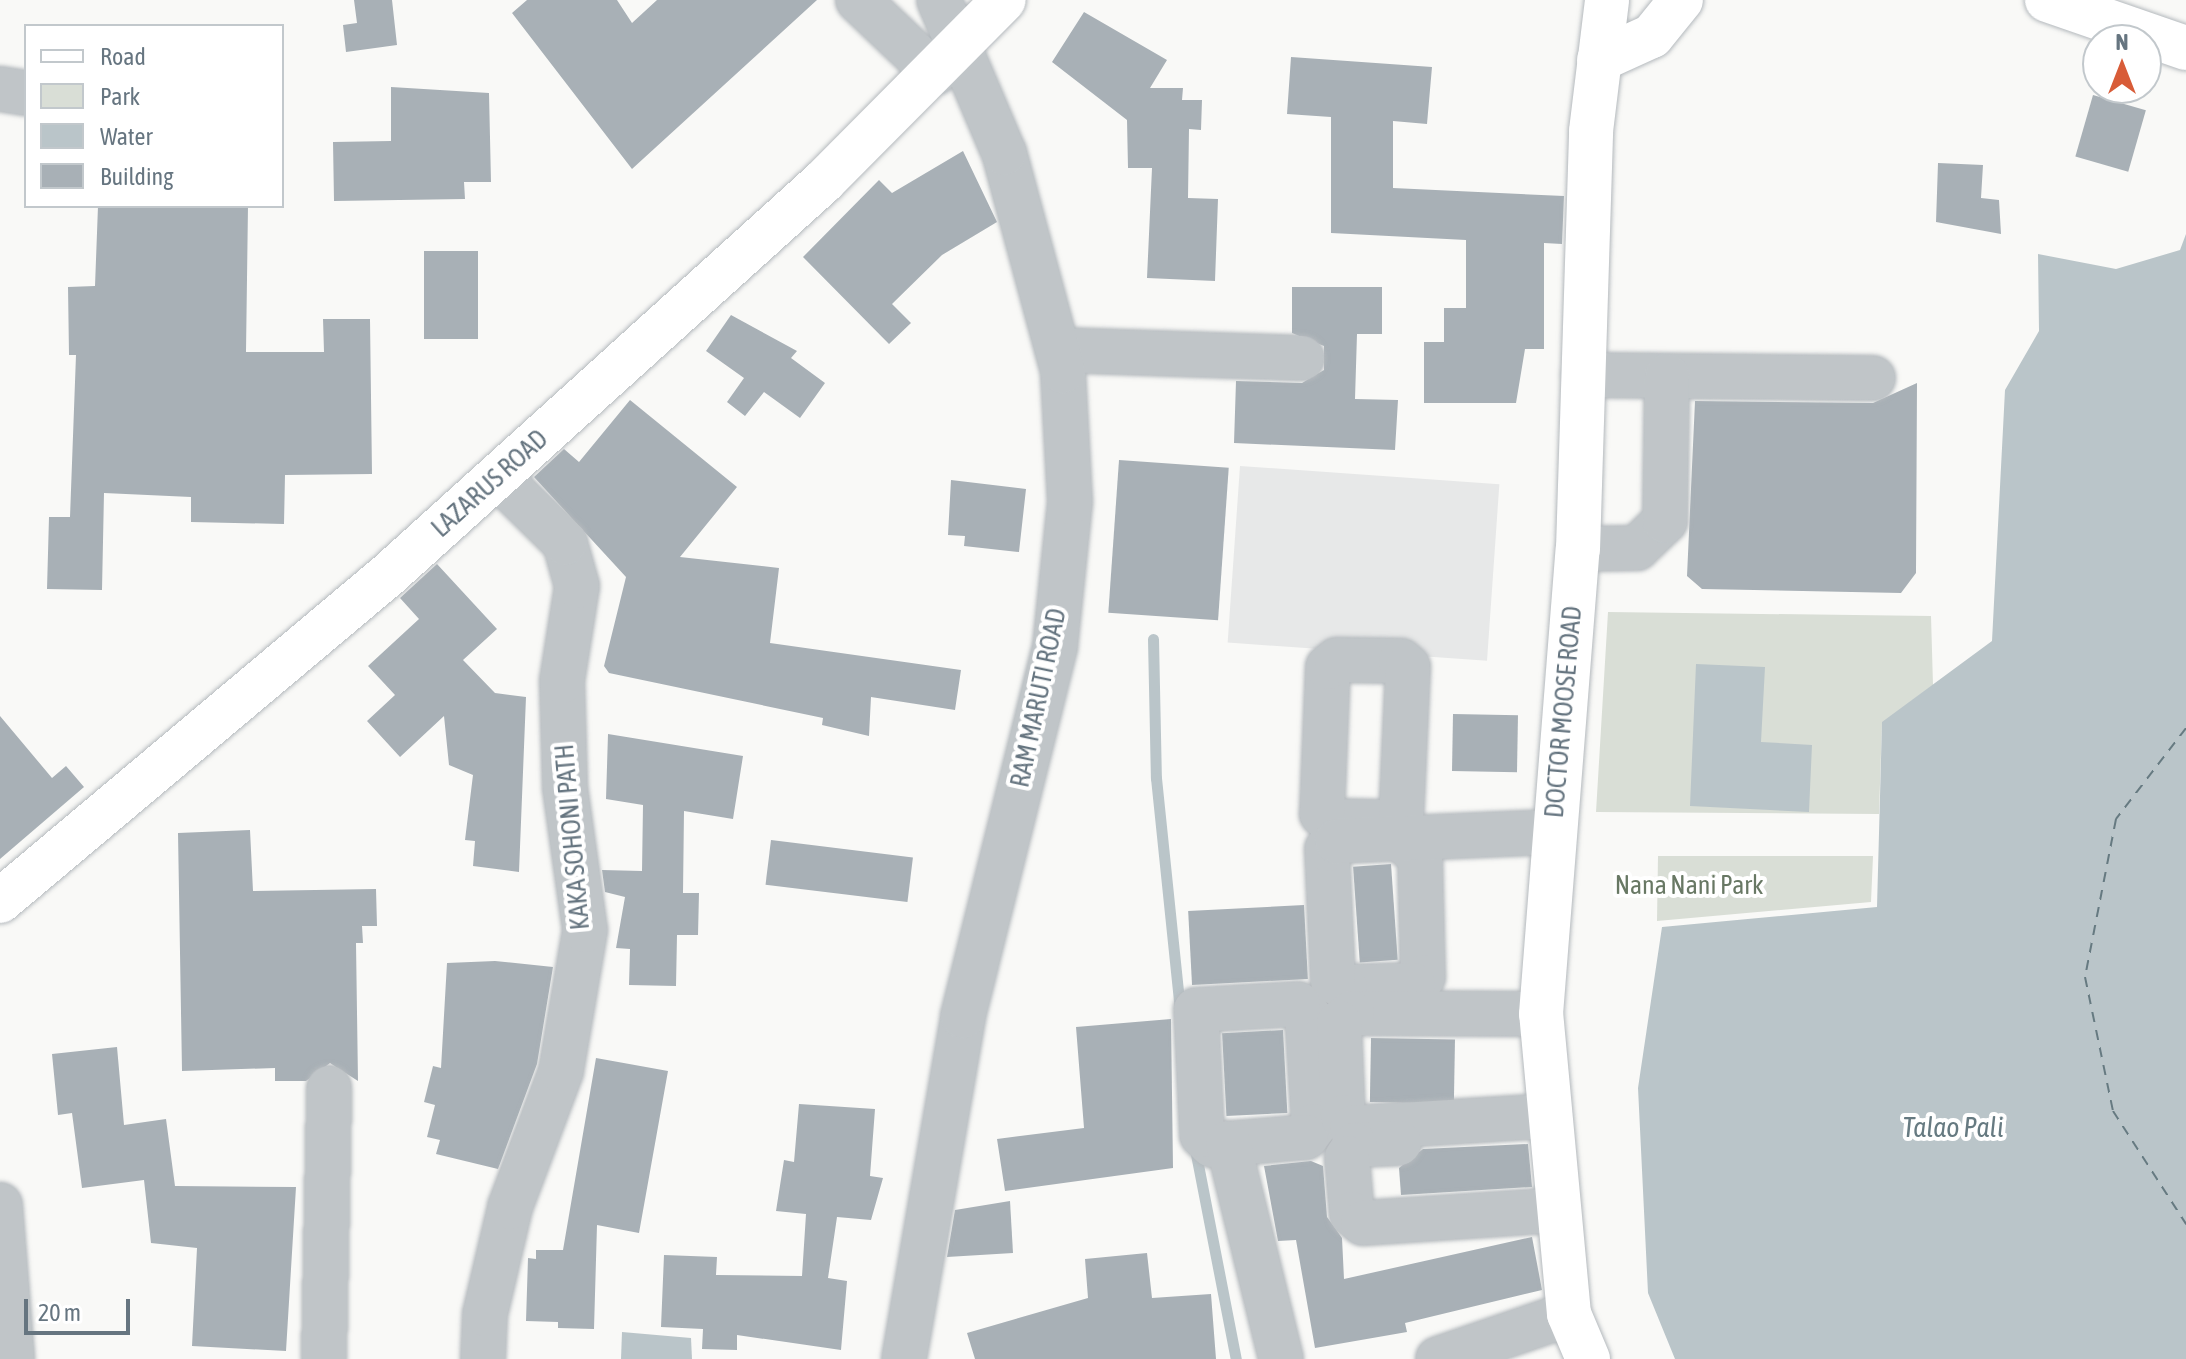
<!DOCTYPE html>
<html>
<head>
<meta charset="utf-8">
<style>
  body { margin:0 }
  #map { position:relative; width:2186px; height:1359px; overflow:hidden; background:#f9f9f7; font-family:"Asap Condensed",sans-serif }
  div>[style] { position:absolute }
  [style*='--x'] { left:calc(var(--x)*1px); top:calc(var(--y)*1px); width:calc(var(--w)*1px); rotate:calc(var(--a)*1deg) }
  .built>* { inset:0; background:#e7e8e8; transform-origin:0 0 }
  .green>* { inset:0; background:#d9ded6 }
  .water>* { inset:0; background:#bac5c9 }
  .stream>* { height:11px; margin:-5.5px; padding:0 5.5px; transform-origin:5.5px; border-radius:5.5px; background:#bac5c9 }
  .ferry>* { height:2px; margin-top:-1px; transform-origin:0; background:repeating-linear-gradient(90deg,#667a81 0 10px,transparent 0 18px) }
  .building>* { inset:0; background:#a8b0b6; transform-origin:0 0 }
  .roads { filter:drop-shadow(0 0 2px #b4b9bd) drop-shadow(0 0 2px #b4b9bd) }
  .minor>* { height:44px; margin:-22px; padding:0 22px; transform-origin:22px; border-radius:22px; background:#c0c5c8 }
  .major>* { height:44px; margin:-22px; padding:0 22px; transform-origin:22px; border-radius:22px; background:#fff }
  span { translate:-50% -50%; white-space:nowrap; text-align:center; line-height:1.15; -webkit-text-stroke:8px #fff; paint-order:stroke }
  .street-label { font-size:26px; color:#667580 }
  .park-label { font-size:26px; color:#687864 }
  .water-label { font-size:28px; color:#667a81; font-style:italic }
  .legend { position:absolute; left:24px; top:24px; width:260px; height:184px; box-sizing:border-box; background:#fff; border:2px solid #c2c8cc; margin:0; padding:10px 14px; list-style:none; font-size:24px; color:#667580 }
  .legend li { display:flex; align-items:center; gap:16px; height:40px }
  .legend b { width:40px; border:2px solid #c2c8cc }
  .north { position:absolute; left:2082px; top:24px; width:80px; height:80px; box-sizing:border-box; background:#fff; border:2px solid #c2c8cc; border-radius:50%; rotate:0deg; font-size:22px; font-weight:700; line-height:32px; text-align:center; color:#667580 }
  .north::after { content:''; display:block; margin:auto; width:28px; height:36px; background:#d85c38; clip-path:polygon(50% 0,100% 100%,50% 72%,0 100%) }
  .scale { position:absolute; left:24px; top:1299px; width:106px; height:36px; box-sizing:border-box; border:4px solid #667580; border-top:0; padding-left:10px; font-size:24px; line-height:28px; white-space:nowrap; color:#667580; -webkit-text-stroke:6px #fff; paint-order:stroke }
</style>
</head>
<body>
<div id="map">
  <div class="built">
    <div style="left:1240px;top:466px;width:260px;height:177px;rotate:4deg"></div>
  </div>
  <div class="green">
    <div style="clip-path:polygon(1608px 612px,1931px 616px,1933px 685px,1882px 723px,1879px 814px,1596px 812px)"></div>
    <div style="clip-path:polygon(1658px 856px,1873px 856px,1871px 902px,1657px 921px)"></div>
  </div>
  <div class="water">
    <div style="clip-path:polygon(2186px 234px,2186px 1359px,1675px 1359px,1648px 1293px,1638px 1088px,1662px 927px,1877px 907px,1882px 722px,1992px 641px,2005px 390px,2039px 331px,2038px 254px,2116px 269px,2180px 250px)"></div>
    <div style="clip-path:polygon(1696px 664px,1765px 667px,1761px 742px,1812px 745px,1809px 812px,1690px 806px)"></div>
    <div style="clip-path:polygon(622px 1332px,691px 1338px,692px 1359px,621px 1359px)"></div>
  </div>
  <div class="stream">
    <div style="--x:1153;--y:639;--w:139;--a:88.8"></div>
    <div style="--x:1156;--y:778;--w:232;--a:84.1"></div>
    <div style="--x:1195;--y:1149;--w:214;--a:79"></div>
  </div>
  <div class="ferry">
    <div style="--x:2186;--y:728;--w:115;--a:127.6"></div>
    <div style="--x:2116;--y:819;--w:161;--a:101.1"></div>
    <div style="--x:2085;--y:977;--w:137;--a:78.2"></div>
    <div style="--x:2113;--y:1111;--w:135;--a:57.1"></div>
  </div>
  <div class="building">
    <div style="clip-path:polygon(354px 0,392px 0,397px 45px,346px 52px,343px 25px,357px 23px)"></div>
    <div style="clip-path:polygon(527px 0,617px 0,632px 23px,657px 0,817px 0,632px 169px,512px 13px)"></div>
    <div style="clip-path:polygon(1084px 12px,1167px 60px,1150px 88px,1183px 88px,1182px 100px,1202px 100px,1201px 130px,1189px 129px,1188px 198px,1218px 199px,1215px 281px,1147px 278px,1152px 168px,1128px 168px,1127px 120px,1052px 62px)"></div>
    <div style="clip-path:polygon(1291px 57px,1432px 67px,1427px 124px,1393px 121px,1393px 188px,1564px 196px,1562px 244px,1544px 243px,1544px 349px,1525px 349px,1516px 403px,1424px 403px,1424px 342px,1444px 342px,1444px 308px,1466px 308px,1466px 240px,1331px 233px,1331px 117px,1287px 114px)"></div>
    <div style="clip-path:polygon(391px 87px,489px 93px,491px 182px,464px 182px,465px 199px,334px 201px,333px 142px,391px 141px)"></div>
    <div style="left:2093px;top:95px;width:55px;height:64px;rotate:16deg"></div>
    <div style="clip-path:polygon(963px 151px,997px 222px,942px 255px,892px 304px,911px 323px,889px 344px,803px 257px,879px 180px,892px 193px)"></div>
    <div style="clip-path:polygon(1938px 163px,1983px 165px,1981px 198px,1999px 200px,2001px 234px,1936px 222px)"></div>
    <div style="clip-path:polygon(98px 206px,248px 206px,246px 352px,324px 352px,323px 319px,370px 319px,372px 474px,285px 475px,284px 524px,191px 522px,191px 497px,104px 493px,102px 590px,47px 589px,49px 517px,70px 517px,76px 355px,69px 355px,68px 287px,95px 286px)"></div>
    <div style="left:424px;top:251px;width:54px;height:88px"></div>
    <div style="clip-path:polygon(1292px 287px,1382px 287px,1382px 334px,1357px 334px,1355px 399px,1398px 400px,1395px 450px,1234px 443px,1236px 381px,1302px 383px,1324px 370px,1324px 346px,1292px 333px)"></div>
    <div style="clip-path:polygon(731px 315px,797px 351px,791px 358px,825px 383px,800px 418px,764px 392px,745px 416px,727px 402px,744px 378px,706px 351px)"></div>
    <div style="clip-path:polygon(1917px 383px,1916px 573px,1901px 593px,1702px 589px,1687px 576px,1695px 401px,1873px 403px)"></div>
    <div style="clip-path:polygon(630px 400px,737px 487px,680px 557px,779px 568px,770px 643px,961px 670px,955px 710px,871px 697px,869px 736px,822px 725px,823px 718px,609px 673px,604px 666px,626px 577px,534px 477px,564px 449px,579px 462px)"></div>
    <div style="left:1119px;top:460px;width:110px;height:153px;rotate:4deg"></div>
    <div style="clip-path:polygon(951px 480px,1026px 489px,1019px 552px,964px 546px,965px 536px,948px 535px)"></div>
    <div style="clip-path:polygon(437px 564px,497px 629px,463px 660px,495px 693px,526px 697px,519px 872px,473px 866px,475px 841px,465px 840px,473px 775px,449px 765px,444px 716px,400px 757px,367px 721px,395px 695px,368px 666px,419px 619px,400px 598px)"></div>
    <div style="left:1453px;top:714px;width:65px;height:57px;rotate:1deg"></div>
    <div style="clip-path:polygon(0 716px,52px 778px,66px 766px,84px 787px,0 859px)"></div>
    <div style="clip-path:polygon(608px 734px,743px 756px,733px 819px,684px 811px,683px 893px,699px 893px,698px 935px,677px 935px,676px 986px,629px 985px,630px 949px,616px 948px,625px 897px,605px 892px,602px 870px,642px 871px,643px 805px,606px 799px)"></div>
    <div style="clip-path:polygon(250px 830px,253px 891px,376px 889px,377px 926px,362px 926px,363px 943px,356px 943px,358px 1081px,330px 1063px,306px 1081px,275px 1081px,275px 1068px,182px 1071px,178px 833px)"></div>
    <div style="left:771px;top:840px;width:143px;height:45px;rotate:7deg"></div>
    <div style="left:1391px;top:864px;width:96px;height:38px;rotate:86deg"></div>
    <div style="left:1304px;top:905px;width:74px;height:116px;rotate:87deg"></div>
    <div style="clip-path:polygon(495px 961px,553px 967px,537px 1064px,498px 1169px,436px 1154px,440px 1140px,427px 1137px,435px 1105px,424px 1102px,433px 1066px,441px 1068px,447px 963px)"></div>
    <div style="clip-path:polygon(1171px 1019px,1173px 1168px,1005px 1191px,997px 1139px,1084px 1128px,1076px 1027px)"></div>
    <div style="left:1283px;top:1030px;width:83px;height:61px;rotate:87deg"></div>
    <div style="left:1371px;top:1038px;width:84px;height:64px;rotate:1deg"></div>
    <div style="clip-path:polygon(117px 1047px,124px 1125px,166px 1119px,175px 1186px,296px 1187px,286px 1351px,192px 1346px,197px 1248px,151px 1243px,144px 1180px,82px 1188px,72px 1113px,58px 1115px,52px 1054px)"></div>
    <div style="clip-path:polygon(596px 1058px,668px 1071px,639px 1233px,597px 1225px,594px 1329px,558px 1328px,558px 1322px,526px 1321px,528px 1258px,536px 1259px,536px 1250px,563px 1250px)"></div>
    <div style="clip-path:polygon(799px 1104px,875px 1109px,870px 1176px,883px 1178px,871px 1220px,837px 1217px,828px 1278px,847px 1281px,841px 1350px,737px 1335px,737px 1350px,702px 1349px,703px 1329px,661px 1327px,664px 1255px,717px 1257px,716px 1275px,802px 1276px,806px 1214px,776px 1211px,784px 1160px,794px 1162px)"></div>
    <div style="clip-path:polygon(1528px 1144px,1532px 1187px,1401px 1195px,1399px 1168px,1423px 1149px)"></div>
    <div style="clip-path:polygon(1311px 1161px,1323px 1166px,1327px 1217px,1342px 1238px,1344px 1279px,1532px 1237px,1542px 1290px,1405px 1323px,1407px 1332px,1315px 1348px,1296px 1240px,1278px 1241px,1264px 1166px)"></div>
    <div style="clip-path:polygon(1010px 1201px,1013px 1253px,947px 1257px,955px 1210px)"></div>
    <div style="clip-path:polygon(1147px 1253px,1152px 1298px,1211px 1294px,1216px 1359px,975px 1359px,967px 1333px,1088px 1298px,1085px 1259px)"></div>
  </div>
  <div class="roads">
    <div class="minor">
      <div style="--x:858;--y:0;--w:106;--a:43.5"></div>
      <div style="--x:0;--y:89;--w:26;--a:9"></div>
      <div style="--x:1058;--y:350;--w:244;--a:1.9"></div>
      <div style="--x:1583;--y:375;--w:290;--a:0.6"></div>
      <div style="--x:1578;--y:549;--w:59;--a:-1"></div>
      <div style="--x:1637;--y:548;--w:39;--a:-44"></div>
      <div style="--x:1665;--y:521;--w:145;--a:-89.2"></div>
      <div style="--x:1378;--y:822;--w:48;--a:-178.8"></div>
      <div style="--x:1330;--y:821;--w:11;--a:-139"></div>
      <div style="--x:1322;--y:814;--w:147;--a:-87.7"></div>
      <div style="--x:1328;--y:667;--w:11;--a:-38"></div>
      <div style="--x:1337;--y:660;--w:64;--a:0.9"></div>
      <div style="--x:1401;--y:661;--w:9;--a:41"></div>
      <div style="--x:1408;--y:667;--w:156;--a:92.6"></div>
      <div style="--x:1401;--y:839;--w:26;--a:43"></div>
      <div style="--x:1420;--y:857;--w:120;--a:88.6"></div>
      <div style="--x:1423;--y:977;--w:13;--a:141"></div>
      <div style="--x:1413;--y:985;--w:68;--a:178.3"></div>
      <div style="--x:1345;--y:987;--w:13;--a:-153"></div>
      <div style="--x:1333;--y:981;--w:132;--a:-92.6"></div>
      <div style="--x:1327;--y:849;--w:13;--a:-39"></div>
      <div style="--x:1337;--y:841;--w:216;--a:-2.4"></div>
      <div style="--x:1298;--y:1004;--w:13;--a:45"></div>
      <div style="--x:1307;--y:1013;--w:113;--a:86.5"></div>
      <div style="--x:1314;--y:1126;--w:14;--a:126"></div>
      <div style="--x:1306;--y:1137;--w:94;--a:175.1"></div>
      <div style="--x:1212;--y:1145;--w:14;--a:-135"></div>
      <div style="--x:1202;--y:1135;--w:125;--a:-92.7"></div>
      <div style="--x:1196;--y:1010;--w:102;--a:-3.4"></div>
      <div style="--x:1541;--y:1014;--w:189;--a:-179.7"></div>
      <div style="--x:1352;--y:1013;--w:16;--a:142"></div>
      <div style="--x:1339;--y:1023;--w:94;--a:87.6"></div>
      <div style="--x:1343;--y:1117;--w:14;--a:51"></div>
      <div style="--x:1352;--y:1128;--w:198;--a:-3.5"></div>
      <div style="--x:1228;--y:1143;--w:222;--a:76.2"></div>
      <div style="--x:1399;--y:1143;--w:44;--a:177.4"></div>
      <div style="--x:1355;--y:1145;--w:15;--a:122"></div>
      <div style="--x:1347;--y:1158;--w:56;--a:84.9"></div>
      <div style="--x:1352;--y:1214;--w:14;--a:39"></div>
      <div style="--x:1363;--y:1223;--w:196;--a:-3.8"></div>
      <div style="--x:0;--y:1205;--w:154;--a:85.5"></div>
      <div style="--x:324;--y:1359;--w:271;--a:-88.9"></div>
      <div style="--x:483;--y:1359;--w:45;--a:-87.5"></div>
      <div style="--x:485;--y:1314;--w:110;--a:-76.8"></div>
      <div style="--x:510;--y:1207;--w:145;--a:-69.4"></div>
      <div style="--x:561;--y:1071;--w:143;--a:-80.3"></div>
      <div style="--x:585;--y:930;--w:144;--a:-98"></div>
      <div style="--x:565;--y:787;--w:106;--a:-91.6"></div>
      <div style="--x:562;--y:681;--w:96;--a:-81"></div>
      <div style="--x:577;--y:586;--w:45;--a:-105.6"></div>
      <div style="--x:565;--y:543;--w:94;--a:-135.4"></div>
      <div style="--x:904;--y:1359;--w:348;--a:-80.2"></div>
      <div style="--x:963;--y:1016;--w:380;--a:-76"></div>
      <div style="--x:1055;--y:647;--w:146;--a:-84.1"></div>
      <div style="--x:1070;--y:502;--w:131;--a:-93.1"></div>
      <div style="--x:1063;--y:371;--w:226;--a:-105.1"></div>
      <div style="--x:1004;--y:153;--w:166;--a:-113"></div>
      <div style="--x:1438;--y:1359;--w:139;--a:-19"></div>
    </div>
    <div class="major">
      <div style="--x:2047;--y:0;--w:147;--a:19.1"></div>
      <div style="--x:1599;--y:60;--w:58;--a:-24.4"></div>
      <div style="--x:1652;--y:36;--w:46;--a:-51.1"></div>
      <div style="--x:0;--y:901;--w:507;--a:-40.04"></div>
      <div style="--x:388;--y:575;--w:588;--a:-42.1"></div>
      <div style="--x:824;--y:181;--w:255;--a:-45.2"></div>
      <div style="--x:1588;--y:1359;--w:49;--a:-112.9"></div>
      <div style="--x:1569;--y:1314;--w:301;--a:-95.3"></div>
      <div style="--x:1541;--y:1014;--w:466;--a:-85.5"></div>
      <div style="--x:1578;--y:549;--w:418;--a:-88.2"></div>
      <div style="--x:1591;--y:131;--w:132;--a:-83"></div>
    </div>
  </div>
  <div class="street-label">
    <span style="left:490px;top:484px;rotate:-42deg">LAZARUS ROAD</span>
    <span style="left:1039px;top:698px;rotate:-78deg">RAM MARUTI ROAD</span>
    <span style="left:1564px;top:712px;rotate:-85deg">DOCTOR MOOSE ROAD</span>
    <span style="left:573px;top:837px;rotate:-95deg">KAKA SOHONI PATH</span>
  </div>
  <div class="park-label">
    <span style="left:1689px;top:886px">Nana Nani Park</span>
  </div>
  <div class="water-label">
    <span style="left:1953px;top:1127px">Talao Pali</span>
  </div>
  <ul class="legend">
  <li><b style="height:10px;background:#fff"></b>Road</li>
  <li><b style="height:22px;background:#d9ded6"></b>Park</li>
  <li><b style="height:22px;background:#bac5c9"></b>Water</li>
  <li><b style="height:22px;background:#a8b0b6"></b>Building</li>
  </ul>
  <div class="north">N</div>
  <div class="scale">20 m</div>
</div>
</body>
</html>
